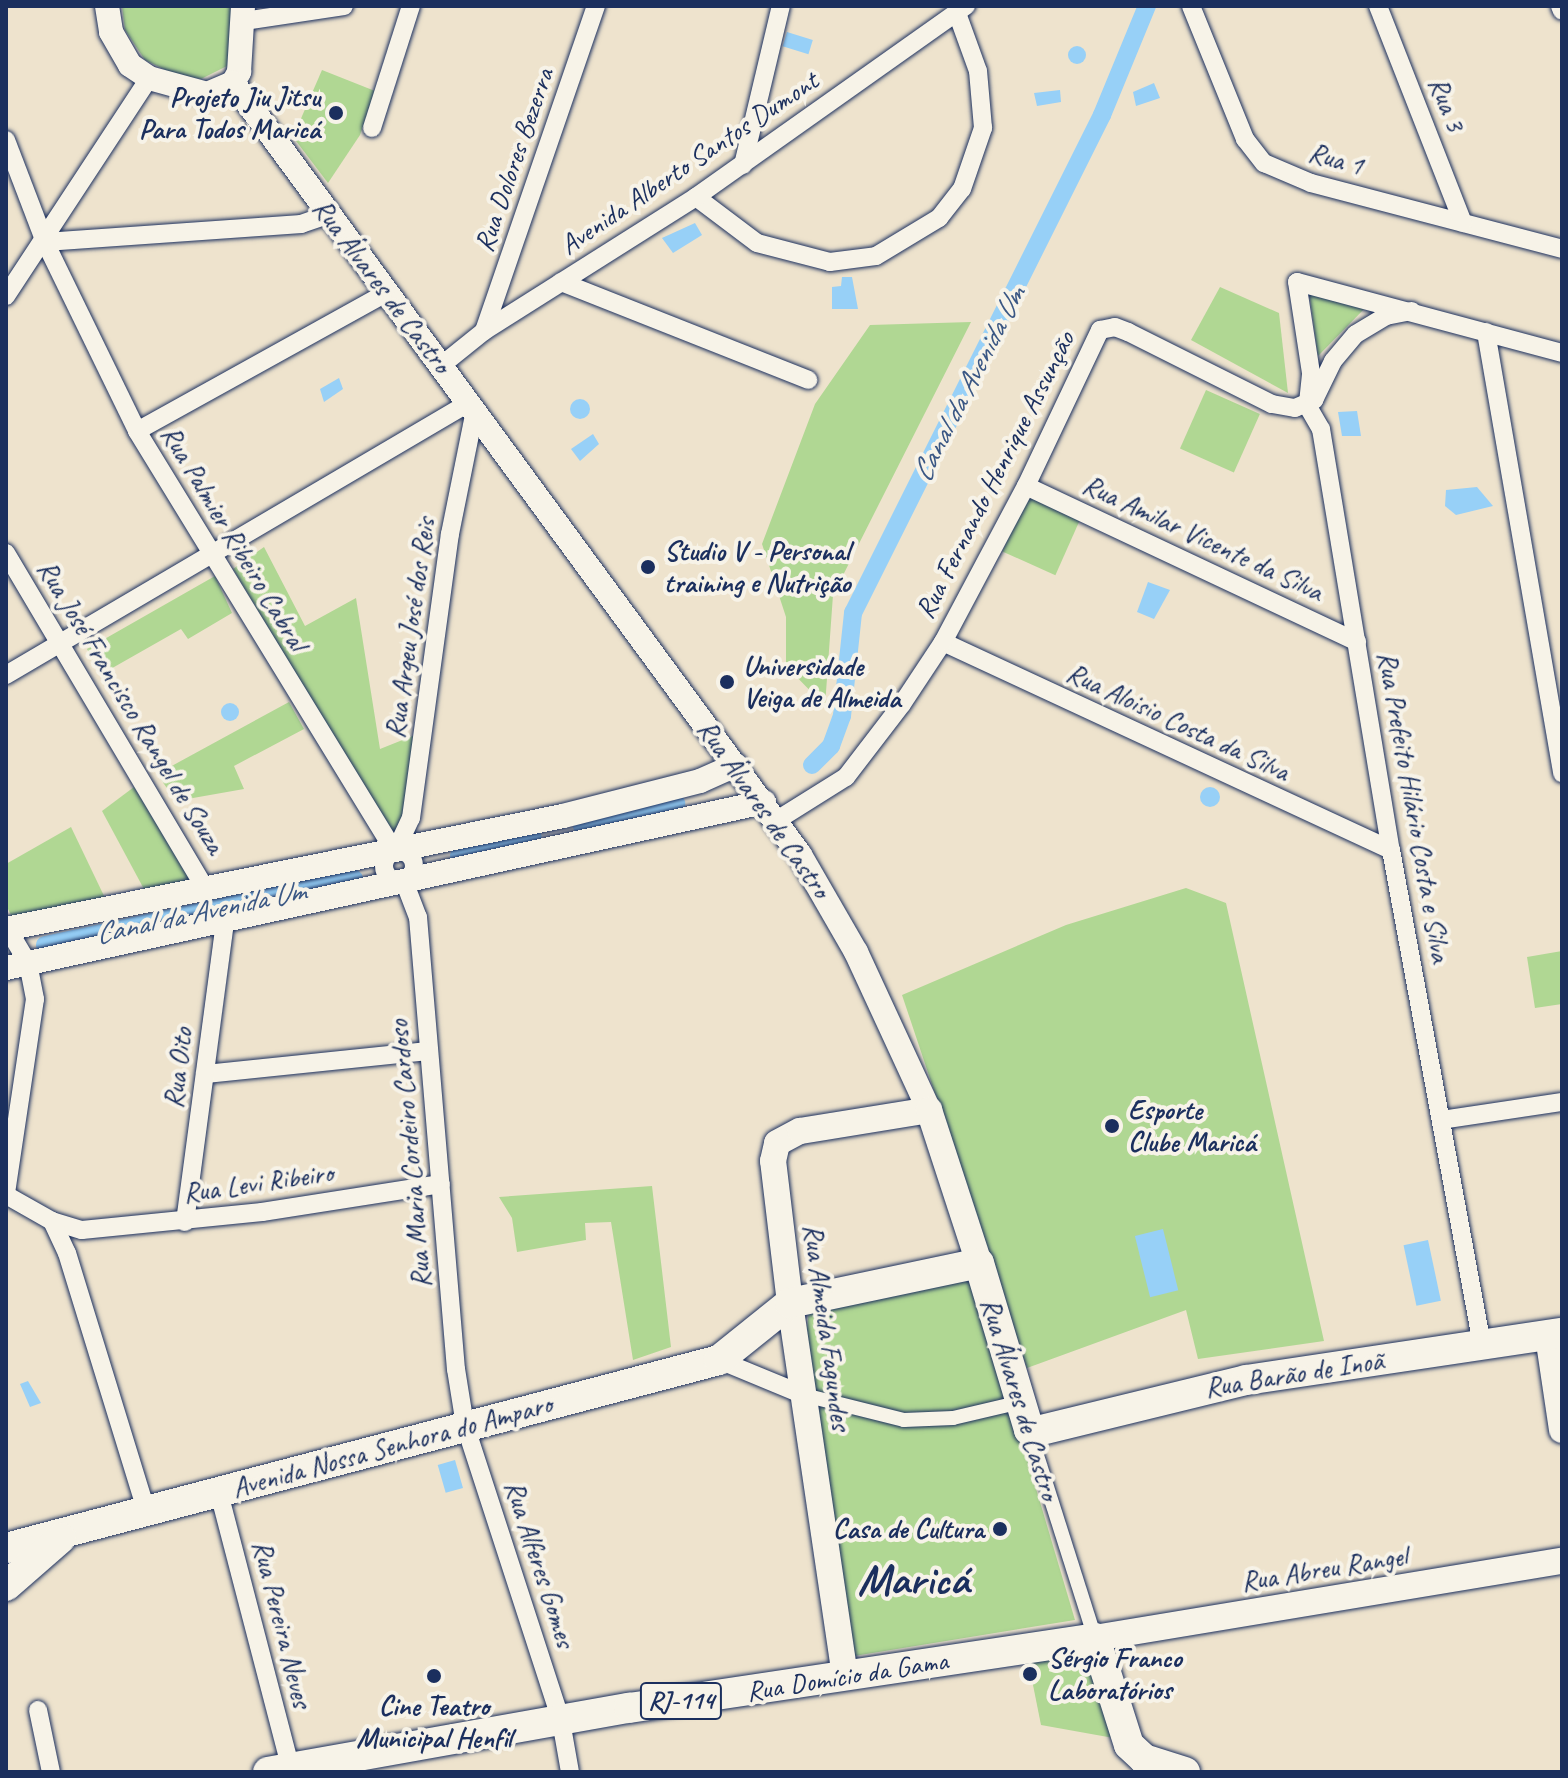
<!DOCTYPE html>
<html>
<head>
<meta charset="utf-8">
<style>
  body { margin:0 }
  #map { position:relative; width:1568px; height:1778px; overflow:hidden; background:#eee3cd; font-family:Caveat,sans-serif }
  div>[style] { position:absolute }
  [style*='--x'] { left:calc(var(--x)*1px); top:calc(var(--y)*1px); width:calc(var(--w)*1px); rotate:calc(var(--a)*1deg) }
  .green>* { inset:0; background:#b0d793; transform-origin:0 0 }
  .water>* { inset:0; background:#97d0f7; transform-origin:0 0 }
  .round { border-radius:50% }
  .canal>* { height:18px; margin:-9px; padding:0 9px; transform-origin:9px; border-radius:9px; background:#97d0f7 }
  .roads { filter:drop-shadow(0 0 2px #1b2f5e) drop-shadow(0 0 2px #1b2f5e) }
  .pedestrian>* { height:14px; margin:-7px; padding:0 7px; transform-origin:7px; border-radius:7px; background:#f7f3e8 }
  .minor>* { height:18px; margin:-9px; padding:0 9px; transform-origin:9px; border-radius:9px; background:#f7f3e8 }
  .minor>.ring { margin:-9px; padding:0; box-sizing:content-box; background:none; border:18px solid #f7f3e8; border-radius:50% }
  .tertiary>* { height:24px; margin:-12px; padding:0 12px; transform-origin:12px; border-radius:12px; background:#f7f3e8 }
  .secondary>* { height:26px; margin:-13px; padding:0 13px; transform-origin:13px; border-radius:13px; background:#f7f3e8 }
  .primary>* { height:30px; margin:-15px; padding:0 15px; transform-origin:15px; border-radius:15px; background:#f7f3e8 }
  .dots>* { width:22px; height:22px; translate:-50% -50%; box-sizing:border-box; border:4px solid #f7f3e8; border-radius:50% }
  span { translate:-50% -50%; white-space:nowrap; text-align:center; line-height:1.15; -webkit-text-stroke:8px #f7f3e8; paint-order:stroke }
  .shield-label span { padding:2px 6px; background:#f7f3e8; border:2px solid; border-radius:6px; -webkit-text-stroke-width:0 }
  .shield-label { font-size:26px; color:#1b2f5e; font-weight:700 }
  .poi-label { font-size:28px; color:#1b2f5e; font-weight:700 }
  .right { translate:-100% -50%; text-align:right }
  .left { translate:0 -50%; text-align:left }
  .street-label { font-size:28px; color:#1b2f5e }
  .water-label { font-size:30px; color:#3a5784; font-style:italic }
  .town-label { font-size:44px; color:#1b2f5e; font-weight:700 }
  .frame { position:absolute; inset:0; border:8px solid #1b2f5e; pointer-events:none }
</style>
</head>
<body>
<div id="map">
  <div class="green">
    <div style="clip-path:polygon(122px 6px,232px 6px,229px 65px,201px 79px,176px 75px,145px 60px,125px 30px)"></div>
    <div style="clip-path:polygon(322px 70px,375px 91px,360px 135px,328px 183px,293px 137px)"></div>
    <div style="clip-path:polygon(1220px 287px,1279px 313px,1288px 393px,1191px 340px)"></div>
    <div style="clip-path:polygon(1309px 292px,1369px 304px,1318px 356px)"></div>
    <div style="clip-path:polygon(971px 322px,833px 595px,825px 706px,786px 666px,786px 617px,762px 544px,815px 404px,870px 325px)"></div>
    <div style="left:1206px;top:390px;width:59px;height:64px;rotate:24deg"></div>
    <div style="left:1028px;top:494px;width:58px;height:63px;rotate:24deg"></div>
    <div style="clip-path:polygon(264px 547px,305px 626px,356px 598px,380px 749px,415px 735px,402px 830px,391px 832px,233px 569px)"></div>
    <div style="clip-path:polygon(215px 576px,232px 613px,188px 639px,181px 629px,100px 675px,87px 649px)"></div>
    <div style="clip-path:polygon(289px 702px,304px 729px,234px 766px,244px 789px,176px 801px,157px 774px)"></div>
    <div style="clip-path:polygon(134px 787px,191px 880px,145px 891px,102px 811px)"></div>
    <div style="clip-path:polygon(71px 827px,105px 898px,12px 917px,6px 905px,6px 864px)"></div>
    <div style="clip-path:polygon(1186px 888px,1226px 903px,1324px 1341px,1198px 1359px,1186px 1310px,1027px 1368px,902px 995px,1066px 925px)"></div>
    <div style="clip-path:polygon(1562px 951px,1562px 1004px,1535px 1008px,1527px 957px)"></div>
    <div style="clip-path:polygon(652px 1186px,671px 1347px,633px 1360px,611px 1222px,585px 1223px,586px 1240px,517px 1252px,512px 1218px,499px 1197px)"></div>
    <div style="clip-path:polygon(973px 1276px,1075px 1620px,848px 1657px,805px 1350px,809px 1309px)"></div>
    <div style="clip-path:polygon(1093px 1644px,1119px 1739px,1041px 1725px,1027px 1655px)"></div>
  </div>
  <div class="water">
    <div style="left:787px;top:32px;width:27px;height:15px;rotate:17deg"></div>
    <div class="round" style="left:1068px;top:46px;width:18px;height:18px"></div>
    <div style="clip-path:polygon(1154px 83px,1160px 98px,1136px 106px,1133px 92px)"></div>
    <div style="clip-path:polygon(1060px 90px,1061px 102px,1037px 106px,1034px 93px)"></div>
    <div style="clip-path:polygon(695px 223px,702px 235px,673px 253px,662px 238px)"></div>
    <div style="clip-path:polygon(842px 277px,852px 277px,858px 309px,832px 309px,832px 287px,841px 286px)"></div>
    <div style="clip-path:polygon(339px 378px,343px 389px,324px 402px,320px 389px)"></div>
    <div class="round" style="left:570px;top:399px;width:20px;height:20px"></div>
    <div style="clip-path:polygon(1357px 411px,1361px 436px,1342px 436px,1338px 412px)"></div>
    <div style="clip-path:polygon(593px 434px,599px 444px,580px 461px,571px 449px)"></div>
    <div style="clip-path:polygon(1477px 487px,1493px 506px,1456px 515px,1445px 506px,1446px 490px)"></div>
    <div style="clip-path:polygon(1148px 582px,1170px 590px,1154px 619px,1137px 612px)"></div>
    <div class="round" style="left:221px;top:703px;width:18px;height:18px"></div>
    <div class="round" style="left:1200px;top:787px;width:20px;height:20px"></div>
    <div style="left:1163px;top:1229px;width:63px;height:29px;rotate:76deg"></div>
    <div style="left:1428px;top:1240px;width:62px;height:25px;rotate:78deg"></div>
    <div style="clip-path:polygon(28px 1381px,41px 1403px,30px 1407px,20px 1384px)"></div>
    <div style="left:455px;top:1460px;width:29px;height:18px;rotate:74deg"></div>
  </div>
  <div class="canal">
    <div style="--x:812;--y:765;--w:27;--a:-45"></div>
    <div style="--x:831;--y:746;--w:32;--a:-70"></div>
    <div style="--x:842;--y:716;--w:104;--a:-83.9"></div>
    <div style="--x:853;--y:613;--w:557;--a:-63.43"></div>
    <div style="--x:1102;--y:115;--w:118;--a:-67.6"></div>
    <div style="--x:582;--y:826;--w:97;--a:-13.2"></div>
    <div style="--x:459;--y:856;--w:76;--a:-14.4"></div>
    <div style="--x:45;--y:945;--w:316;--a:-12.1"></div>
  </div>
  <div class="roads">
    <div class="pedestrian">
      <div style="--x:804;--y:1395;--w:103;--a:14"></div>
      <div style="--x:904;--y:1420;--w:49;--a:-2.3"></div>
      <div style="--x:953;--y:1418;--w:70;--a:-13.2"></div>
      <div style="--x:1029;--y:1430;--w:218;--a:72.4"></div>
    </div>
    <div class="minor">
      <div style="--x:1191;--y:6;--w:144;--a:67.9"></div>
      <div style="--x:1245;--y:139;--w:31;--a:52"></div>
      <div style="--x:1264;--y:163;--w:51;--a:23.1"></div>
      <div style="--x:1311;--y:183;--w:260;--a:14.7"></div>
      <div style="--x:1378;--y:6;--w:233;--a:68.6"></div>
      <div style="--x:1560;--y:6;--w:5;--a:68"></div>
      <div style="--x:244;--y:21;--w:101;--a:-8.5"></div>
      <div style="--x:372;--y:128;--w:128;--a:-72.3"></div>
      <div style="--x:6;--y:140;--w:109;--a:69.1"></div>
      <div style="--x:45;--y:242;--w:210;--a:64"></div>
      <div style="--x:137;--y:431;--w:494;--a:58.5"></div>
      <div style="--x:395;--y:852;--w:38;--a:-65"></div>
      <div style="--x:411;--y:818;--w:287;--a:-82.2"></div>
      <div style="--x:450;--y:534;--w:126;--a:-78.6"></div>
      <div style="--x:743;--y:165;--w:163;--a:-76.6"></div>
      <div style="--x:696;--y:197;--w:76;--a:37"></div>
      <div style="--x:757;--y:243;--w:75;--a:14.6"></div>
      <div style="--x:830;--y:262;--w:46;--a:-7.4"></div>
      <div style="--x:876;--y:256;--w:74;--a:-31.1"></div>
      <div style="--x:939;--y:218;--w:37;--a:-52"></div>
      <div style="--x:962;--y:189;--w:65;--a:-71"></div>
      <div style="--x:983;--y:128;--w:57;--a:-95"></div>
      <div style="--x:978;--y:71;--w:62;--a:-109.9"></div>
      <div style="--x:45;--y:242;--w:257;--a:-4"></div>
      <div style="--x:301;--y:224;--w:28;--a:-19"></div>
      <div style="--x:561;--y:282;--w:266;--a:21.6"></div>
      <div style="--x:6;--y:296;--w:261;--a:-56.7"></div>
      <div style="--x:484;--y:331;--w:344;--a:-71"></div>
      <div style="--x:1486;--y:332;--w:448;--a:80.2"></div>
      <div style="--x:443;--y:364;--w:53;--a:-38.8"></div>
      <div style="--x:484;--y:331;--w:251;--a:-32.3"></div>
      <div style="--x:696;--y:197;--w:331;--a:-35.3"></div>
      <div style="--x:1308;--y:403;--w:30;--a:-84"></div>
      <div style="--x:1311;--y:373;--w:92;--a:-98.7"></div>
      <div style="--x:1297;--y:282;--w:274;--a:15"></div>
      <div style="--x:1307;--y:405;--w:28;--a:60"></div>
      <div style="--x:1321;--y:429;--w:427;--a:80.6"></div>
      <div style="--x:1391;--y:850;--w:503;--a:79.58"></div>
      <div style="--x:137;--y:431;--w:287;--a:-29"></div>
      <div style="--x:1026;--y:486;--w:366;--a:25.2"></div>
      <div style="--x:6;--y:553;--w:393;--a:59.3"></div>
      <div style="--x:943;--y:642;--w:494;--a:24.9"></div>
      <div style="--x:6;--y:675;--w:538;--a:-30.47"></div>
      <div style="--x:774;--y:822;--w:85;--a:-32"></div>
      <div style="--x:846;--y:777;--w:92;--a:-52.5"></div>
      <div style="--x:902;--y:704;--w:74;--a:-56.5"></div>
      <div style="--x:943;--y:642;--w:177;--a:-62"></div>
      <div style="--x:1026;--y:486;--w:173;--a:-64.6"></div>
      <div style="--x:1100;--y:330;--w:15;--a:-11"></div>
      <div style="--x:1115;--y:327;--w:14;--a:21"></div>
      <div style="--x:1128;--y:332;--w:161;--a:26.6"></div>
      <div style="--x:1272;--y:404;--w:23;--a:10"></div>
      <div style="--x:1295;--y:408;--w:21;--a:-23"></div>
      <div style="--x:1314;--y:400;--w:43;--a:-64"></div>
      <div style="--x:1333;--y:361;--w:35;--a:-50"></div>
      <div style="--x:1356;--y:334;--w:35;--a:-31"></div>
      <div style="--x:1386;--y:316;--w:26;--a:-11"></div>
      <div class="ring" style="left:384px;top:851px;width:12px;height:12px"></div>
      <div style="--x:404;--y:881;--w:39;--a:69"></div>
      <div style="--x:418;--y:917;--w:454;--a:85.2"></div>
      <div style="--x:456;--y:1369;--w:57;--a:80.9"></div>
      <div style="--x:465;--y:1425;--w:311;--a:72"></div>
      <div style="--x:561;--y:1721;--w:52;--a:80"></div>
      <div style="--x:6;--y:926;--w:43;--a:59.3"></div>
      <div style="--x:28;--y:963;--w:37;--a:79"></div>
      <div style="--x:35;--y:999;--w:197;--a:98.5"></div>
      <div style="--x:205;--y:1074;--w:225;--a:-5.9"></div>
      <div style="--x:1441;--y:1120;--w:122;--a:-8.5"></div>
      <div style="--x:6;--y:1195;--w:53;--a:29.5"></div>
      <div style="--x:52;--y:1221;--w:31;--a:17"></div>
      <div style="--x:82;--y:1230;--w:181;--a:-5.7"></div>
      <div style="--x:262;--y:1212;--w:181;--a:-8.9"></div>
      <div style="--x:52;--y:1221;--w:35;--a:65"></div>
      <div style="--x:67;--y:1253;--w:269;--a:72.9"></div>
      <div style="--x:185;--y:1222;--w:304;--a:-82.4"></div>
      <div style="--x:719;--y:1360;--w:92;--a:22.4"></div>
      <div style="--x:219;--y:1493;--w:285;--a:75.4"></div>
      <div style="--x:38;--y:1710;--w:63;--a:78.2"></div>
    </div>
    <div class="tertiary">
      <div style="--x:107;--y:6;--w:26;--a:81"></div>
      <div style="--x:111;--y:32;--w:38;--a:60"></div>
      <div style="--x:130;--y:65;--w:23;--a:34"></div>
      <div style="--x:149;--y:78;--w:60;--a:15.4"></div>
      <div style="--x:207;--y:94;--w:28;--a:-23"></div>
      <div style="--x:233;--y:83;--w:13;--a:-61"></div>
      <div style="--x:239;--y:72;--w:66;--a:-86.5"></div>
      <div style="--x:233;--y:83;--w:958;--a:53.7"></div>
      <div style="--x:800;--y:855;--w:112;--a:60"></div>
      <div style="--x:856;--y:952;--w:174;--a:65.2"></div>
      <div style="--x:6;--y:929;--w:568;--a:-11.47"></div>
      <div style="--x:563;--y:816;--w:141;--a:-14.3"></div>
      <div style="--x:700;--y:781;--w:39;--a:-24"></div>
      <div style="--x:6;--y:968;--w:776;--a:-12.35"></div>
    </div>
    <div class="secondary">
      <div style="--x:1548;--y:1336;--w:95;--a:81.5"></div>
      <div style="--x:1095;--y:1638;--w:473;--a:-9.4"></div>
      <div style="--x:845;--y:1676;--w:377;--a:-98.4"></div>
      <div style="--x:790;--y:1303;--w:143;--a:-96.8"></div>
      <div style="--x:773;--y:1161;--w:18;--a:-77"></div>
      <div style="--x:777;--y:1143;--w:26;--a:-28"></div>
      <div style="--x:800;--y:1131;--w:131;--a:-9.2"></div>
      <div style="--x:929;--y:1110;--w:161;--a:71.9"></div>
    </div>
    <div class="primary">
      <div style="--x:6;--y:1548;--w:737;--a:-14.77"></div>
      <div style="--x:719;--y:1360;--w:91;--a:-38.8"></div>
      <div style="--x:790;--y:1303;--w:193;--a:-11.9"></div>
      <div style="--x:979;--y:1263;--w:174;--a:73.3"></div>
      <div style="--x:1029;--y:1430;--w:8;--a:7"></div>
      <div style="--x:1037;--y:1431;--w:215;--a:-13.7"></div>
      <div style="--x:1246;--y:1380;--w:319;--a:-8.5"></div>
      <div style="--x:6;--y:1586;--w:73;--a:-41.1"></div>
      <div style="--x:268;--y:1772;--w:367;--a:-10.1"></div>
      <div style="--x:629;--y:1708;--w:471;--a:-8.5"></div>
      <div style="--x:1095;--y:1638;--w:112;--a:72.4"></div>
      <div style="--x:1129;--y:1745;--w:21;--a:43"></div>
      <div style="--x:1144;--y:1759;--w:43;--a:17.6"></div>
    </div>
  </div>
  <div class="dots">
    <div style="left:336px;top:113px;background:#1b2f5e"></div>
    <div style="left:648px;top:567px;background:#1b2f5e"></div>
    <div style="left:727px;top:682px;background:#1b2f5e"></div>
    <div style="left:1112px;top:1126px;background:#1b2f5e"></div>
    <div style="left:1000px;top:1529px;background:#1b2f5e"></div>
    <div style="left:1030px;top:1674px;background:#1b2f5e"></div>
    <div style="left:434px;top:1676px;background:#1b2f5e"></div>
  </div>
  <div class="shield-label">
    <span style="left:681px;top:1701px">RJ-114</span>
  </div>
  <div class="poi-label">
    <span class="right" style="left:320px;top:113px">Projeto Jiu Jitsu<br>Para Todos Maricá</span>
    <span class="left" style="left:664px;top:567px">Studio V - Personal<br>training e Nutrição</span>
    <span class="left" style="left:743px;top:682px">Universidade<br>Veiga de Almeida</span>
    <span class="left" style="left:1128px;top:1126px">Esporte<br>Clube Maricá</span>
    <span class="right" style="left:984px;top:1529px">Casa de Cultura</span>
    <span class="left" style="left:1048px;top:1674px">Sérgio Franco<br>Laboratórios</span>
    <span style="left:434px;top:1722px">Cine Teatro<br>Municipal Henfil</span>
  </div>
  <div class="street-label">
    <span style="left:1447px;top:104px;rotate:68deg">Rua 3</span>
    <span style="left:1336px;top:159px;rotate:16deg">Rua 1</span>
    <span style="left:514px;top:160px;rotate:-71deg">Rua Dolores Bezerra</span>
    <span style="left:689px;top:163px;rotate:-34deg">Avenida Alberto Santos Dumont</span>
    <span style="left:382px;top:286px;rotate:53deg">Rua Álvares de Castro</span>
    <span style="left:995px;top:475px;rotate:-63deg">Rua Fernando Henrique Assunção</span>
    <span style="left:234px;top:538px;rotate:59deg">Rua Palmier Ribeiro Cabral</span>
    <span style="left:1203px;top:538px;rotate:25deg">Rua Amilar Vicente da Silva</span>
    <span style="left:410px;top:628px;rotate:-82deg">Rua Argeu José dos Reis</span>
    <span style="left:131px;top:707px;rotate:59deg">Rua José Francisco Rangel de Souza</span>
    <span style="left:1178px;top:722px;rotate:25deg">Rua Aloisio Costa da Silva</span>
    <span style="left:1414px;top:807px;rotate:80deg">Rua Prefeito Hilário Costa e Silva</span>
    <span style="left:764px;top:809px;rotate:55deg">Rua Álvares de Castro</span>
    <span style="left:178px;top:1068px;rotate:-83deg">Rua Oito</span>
    <span style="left:410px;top:1154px;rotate:-95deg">Rua Maria Cordeiro Cardoso</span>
    <span style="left:258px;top:1183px;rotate:-8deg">Rua Levi Ribeiro</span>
    <span style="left:827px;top:1327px;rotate:82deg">Rua Almeida Fagundes</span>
    <span style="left:1294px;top:1374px;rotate:-9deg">Rua Barão de Inoã</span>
    <span style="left:1020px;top:1399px;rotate:73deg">Rua Álvares de Castro</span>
    <span style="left:392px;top:1446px;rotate:-15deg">Avenida Nossa Senhora do Amparo</span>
    <span style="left:540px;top:1564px;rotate:72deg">Rua Alferes Gomes</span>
    <span style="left:1324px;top:1569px;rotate:-9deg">Rua Abreu Rangel</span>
    <span style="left:282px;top:1624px;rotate:76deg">Rua Pereira Neves</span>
    <span style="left:847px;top:1676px;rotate:-9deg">Rua Domício da Gama</span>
  </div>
  <div class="water-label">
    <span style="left:968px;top:384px;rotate:-63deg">Canal da Avenida Um</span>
    <span style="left:200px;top:912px;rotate:-12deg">Canal da Avenida Um</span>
  </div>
  <div class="town-label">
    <span style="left:913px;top:1580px">Maricá</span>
  </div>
  <div class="frame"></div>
</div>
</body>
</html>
